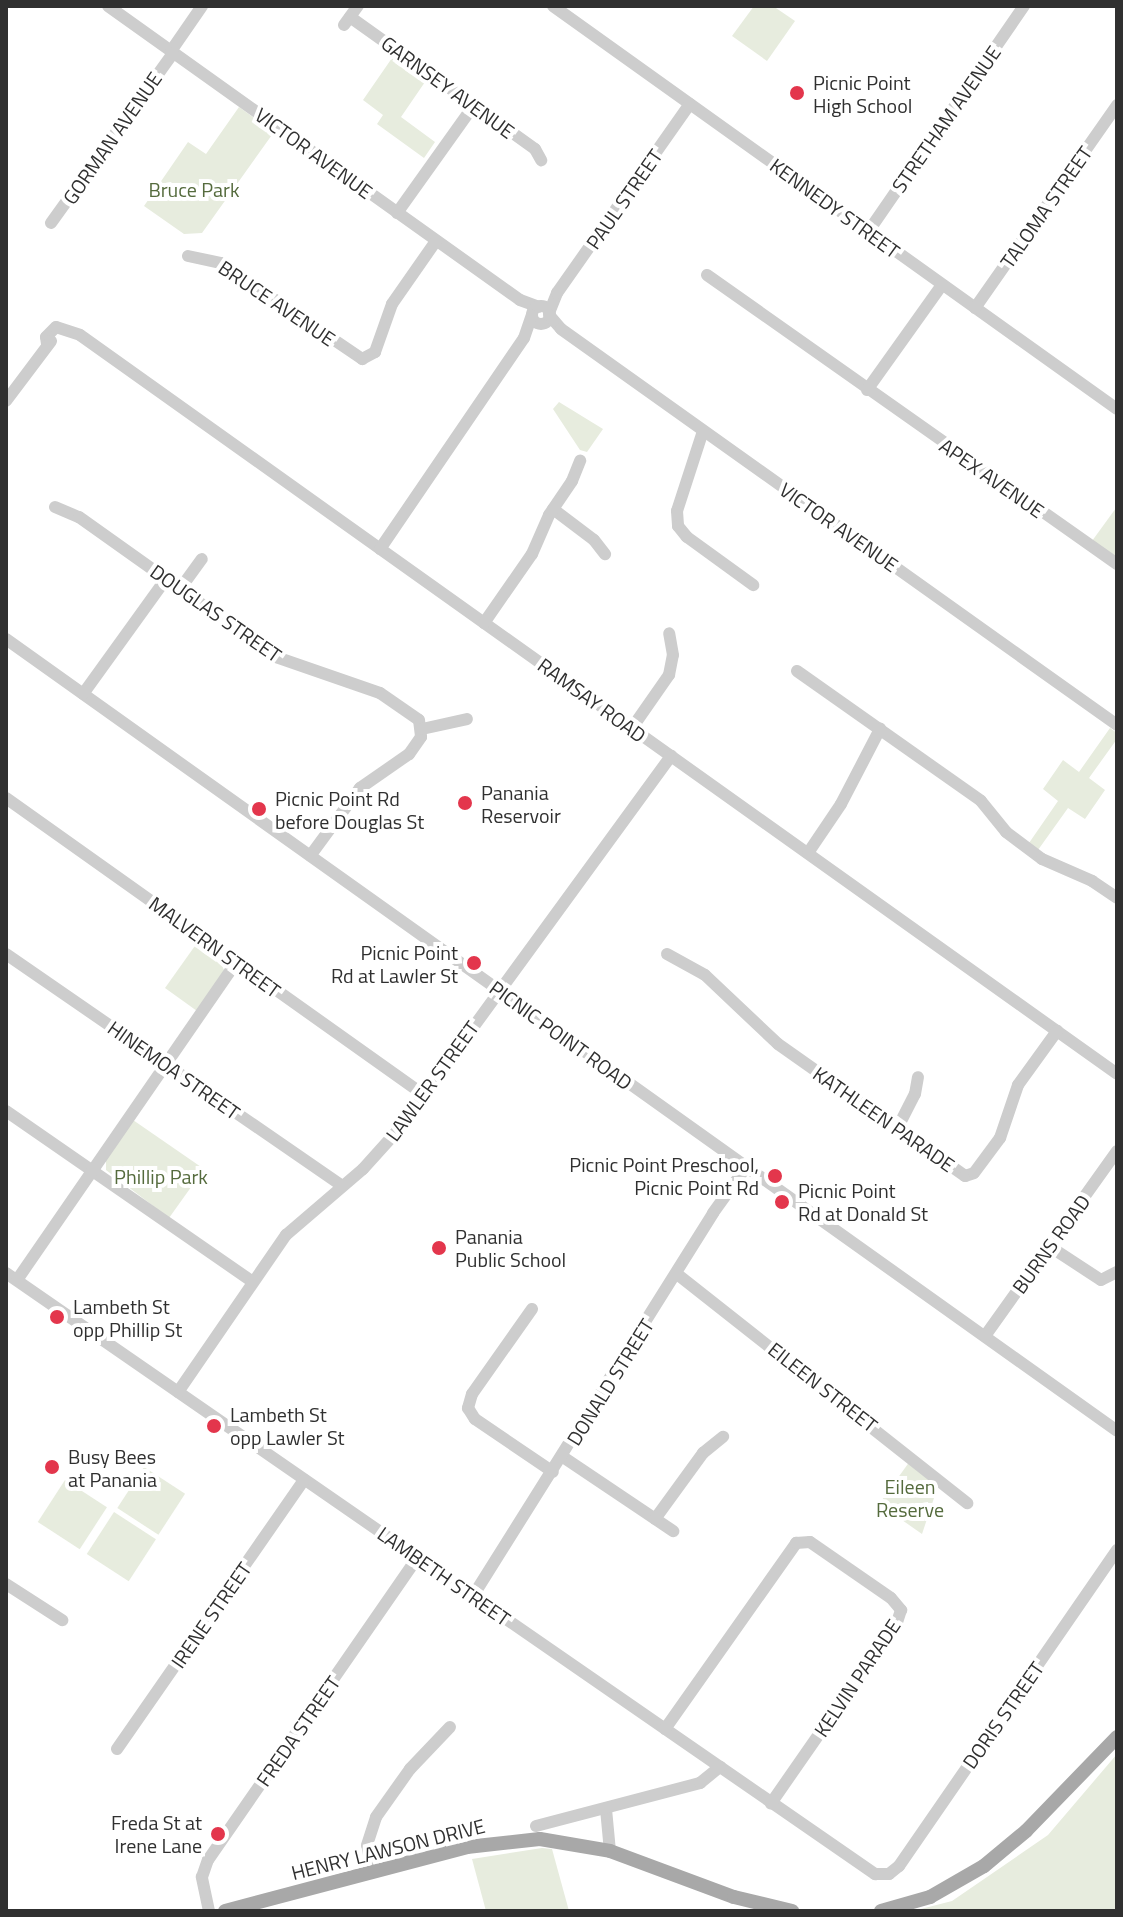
<!DOCTYPE html>
<html>
<head>
<meta charset="utf-8">
<style>
  body { margin:0 }
  #map { position:relative; width:1123px; height:1917px; overflow:hidden; background:#fff; font-family:"Titillium Web",sans-serif }
  div>[style] { position:absolute }
  [style*='--x'] { left:calc(var(--x)*1px); top:calc(var(--y)*1px); width:calc(var(--w)*1px); rotate:calc(var(--a)*1deg) }
  .green>* { inset:0; background:#e7ecde; transform-origin:0 0 }
  .minor>* { height:12px; margin:-6px; padding:0 6px; transform-origin:6px; border-radius:6px; background:#cdcdcd }
  .minor>.ring { margin:-6px; padding:0; box-sizing:content-box; background:none; border:12px solid #cdcdcd; border-radius:50% }
  .major>* { height:14px; margin:-7px; padding:0 7px; transform-origin:7px; border-radius:7px; background:#a8a8a8 }
  .dots>* { width:22px; height:22px; translate:-50% -50%; box-sizing:border-box; border:4px solid #fff; border-radius:50% }
  span { translate:-50% -50%; white-space:nowrap; text-align:center; line-height:1.15; -webkit-text-stroke:8px #fff; paint-order:stroke }
  .poi-label { font-size:20px; color:#303030 }
  .left { translate:0 -50%; text-align:left }
  .right { translate:-100% -50%; text-align:right }
  .street-label { font-size:20px; color:#303030 }
  .park-label { font-size:20px; color:#556b3d }
  .frame { position:absolute; inset:0; border:8px solid #303030; pointer-events:none }
</style>
</head>
<body>
<div id="map">
  <div class="green">
    <div style="clip-path:polygon(754px 6px,773px 6px,795px 21px,767px 61px,732px 36px)"></div>
    <div style="clip-path:polygon(392px 58px,425px 82px,401px 117px,435px 142px,424px 158px,377px 124px,383px 115px,363px 100px)"></div>
    <div style="clip-path:polygon(239px 107px,274px 132px,202px 233px,184px 234px,144px 206px,188px 142px,206px 154px)"></div>
    <div style="clip-path:polygon(559px 402px,603px 429px,587px 452px,580px 450px,553px 409px)"></div>
    <div style="clip-path:polygon(1116px 508px,1117px 508px,1117px 558px,1092px 541px)"></div>
    <div style="clip-path:polygon(1110px 728px,1117px 733px,1117px 739px,1089px 778px,1105px 790px,1085px 819px,1068px 808px,1038px 850px,1029px 843px,1058px 801px,1043px 789px,1063px 760px,1079px 772px)"></div>
    <div style="clip-path:polygon(197px 943px,220px 961px,224px 970px,197px 1011px,165px 988px)"></div>
    <div style="clip-path:polygon(133px 1120px,204px 1169px,169px 1218px,106px 1170px,106px 1160px)"></div>
    <div style="clip-path:polygon(910px 1461px,939px 1483px,922px 1534px,879px 1504px)"></div>
    <div style="left:144px;top:1467px;width:49px;height:49px;rotate:33deg"></div>
    <div style="left:65px;top:1480px;width:50px;height:50px;rotate:33deg"></div>
    <div style="left:114px;top:1512px;width:50px;height:50px;rotate:33deg"></div>
    <div style="clip-path:polygon(1117px 1754px,1117px 1911px,913px 1911px,952px 1901px,1048px 1835px)"></div>
    <div style="clip-path:polygon(542px 1848px,552px 1849px,569px 1911px,486px 1911px,472px 1859px)"></div>
  </div>
  <div class="minor">
    <div style="--x:108;--y:6;--w:506;--a:35.51"></div>
    <div style="--x:520;--y:300;--w:20;--a:20"></div>
    <div style="--x:553;--y:6;--w:693;--a:35.55"></div>
    <div style="--x:350;--y:17;--w:227;--a:35.5"></div>
    <div style="--x:535;--y:149;--w:13;--a:61"></div>
    <div style="--x:344;--y:25;--w:24;--a:-54"></div>
    <div style="--x:171;--y:51;--w:55;--a:-55.4"></div>
    <div style="--x:397;--y:213;--w:133;--a:-54.5"></div>
    <div style="--x:51;--y:223;--w:209;--a:-54.3"></div>
    <div style="--x:868;--y:232;--w:275;--a:-55.4"></div>
    <div style="--x:188;--y:256;--w:34;--a:12"></div>
    <div style="--x:221;--y:263;--w:171;--a:34.2"></div>
    <div style="--x:362;--y:359;--w:15;--a:-28"></div>
    <div style="--x:375;--y:352;--w:51;--a:-70.5"></div>
    <div style="--x:392;--y:304;--w:77;--a:-55.1"></div>
    <div style="--x:707;--y:275;--w:502;--a:35.18"></div>
    <div class="ring" style="left:532px;top:306px;width:6px;height:6px"></div>
    <div style="--x:975;--y:308;--w:248;--a:-55"></div>
    <div style="--x:549;--y:313;--w:22;--a:-68"></div>
    <div style="--x:557;--y:293;--w:231;--a:-54.9"></div>
    <div style="--x:549;--y:315;--w:18;--a:49"></div>
    <div style="--x:561;--y:329;--w:683;--a:35.46"></div>
    <div style="--x:47;--y:344;--w:7;--a:-98"></div>
    <div style="--x:46;--y:337;--w:14;--a:-45"></div>
    <div style="--x:56;--y:327;--w:25;--a:18"></div>
    <div style="--x:80;--y:335;--w:1273;--a:35.47"></div>
    <div style="--x:867;--y:390;--w:129;--a:-54.5"></div>
    <div style="--x:6;--y:401;--w:75;--a:-53.1"></div>
    <div style="--x:703;--y:431;--w:84;--a:108"></div>
    <div style="--x:677;--y:511;--w:15;--a:86"></div>
    <div style="--x:678;--y:526;--w:14;--a:51"></div>
    <div style="--x:687;--y:537;--w:82;--a:36"></div>
    <div style="--x:55;--y:507;--w:26;--a:23"></div>
    <div style="--x:79;--y:517;--w:242;--a:35.4"></div>
    <div style="--x:276;--y:657;--w:110;--a:19.1"></div>
    <div style="--x:380;--y:693;--w:47;--a:34.7"></div>
    <div style="--x:419;--y:720;--w:17;--a:83"></div>
    <div style="--x:421;--y:737;--w:21;--a:125"></div>
    <div style="--x:409;--y:754;--w:60;--a:145.2"></div>
    <div style="--x:360;--y:788;--w:84;--a:126.3"></div>
    <div style="--x:553;--y:509;--w:51;--a:37.1"></div>
    <div style="--x:594;--y:540;--w:18;--a:52"></div>
    <div style="--x:380;--y:549;--w:255;--a:-55.7"></div>
    <div style="--x:524;--y:338;--w:24;--a:-71"></div>
    <div style="--x:180;--y:589;--w:37;--a:-54"></div>
    <div style="--x:484;--y:623;--w:84;--a:-55.2"></div>
    <div style="--x:532;--y:554;--w:43;--a:-66.4"></div>
    <div style="--x:549;--y:515;--w:41;--a:-55.9"></div>
    <div style="--x:572;--y:481;--w:22;--a:-68"></div>
    <div style="--x:6;--y:639;--w:1364;--a:35.48"></div>
    <div style="--x:797;--y:671;--w:225;--a:35.2"></div>
    <div style="--x:981;--y:801;--w:40;--a:51"></div>
    <div style="--x:1006;--y:832;--w:45;--a:36.9"></div>
    <div style="--x:1042;--y:859;--w:55;--a:23.7"></div>
    <div style="--x:1092;--y:881;--w:30;--a:34"></div>
    <div style="--x:83;--y:694;--w:142;--a:-54.2"></div>
    <div style="--x:632;--y:728;--w:65;--a:-55.1"></div>
    <div style="--x:669;--y:675;--w:20;--a:-79"></div>
    <div style="--x:673;--y:655;--w:22;--a:-100"></div>
    <div style="--x:422;--y:729;--w:46;--a:-12.5"></div>
    <div style="--x:6;--y:798;--w:513;--a:35.39"></div>
    <div style="--x:808;--y:853;--w:59;--a:-56"></div>
    <div style="--x:841;--y:804;--w:85;--a:-62.5"></div>
    <div style="--x:6;--y:954;--w:408;--a:34.6"></div>
    <div style="--x:667;--y:954;--w:43;--a:28.9"></div>
    <div style="--x:705;--y:975;--w:100;--a:43.4"></div>
    <div style="--x:778;--y:1044;--w:229;--a:35.2"></div>
    <div style="--x:965;--y:1176;--w:9;--a:-18"></div>
    <div style="--x:974;--y:1173;--w:44;--a:-53.4"></div>
    <div style="--x:1000;--y:1138;--w:56;--a:-71.2"></div>
    <div style="--x:1018;--y:1085;--w:67;--a:-54.2"></div>
    <div style="--x:6;--y:1111;--w:300;--a:34.7"></div>
    <div style="--x:897;--y:1129;--w:39;--a:-63"></div>
    <div style="--x:915;--y:1094;--w:17;--a:-80"></div>
    <div style="--x:1049;--y:1246;--w:62;--a:33.2"></div>
    <div style="--x:1101;--y:1280;--w:18;--a:-27"></div>
    <div style="--x:6;--y:1273;--w:1057;--a:34.67"></div>
    <div style="--x:875;--y:1874;--w:14;--a:0"></div>
    <div style="--x:889;--y:1874;--w:13;--a:-39"></div>
    <div style="--x:899;--y:1866;--w:384;--a:-55.4"></div>
    <div style="--x:677;--y:1274;--w:370;--a:38.3"></div>
    <div style="--x:17;--y:1280;--w:385;--a:-55.4"></div>
    <div style="--x:532;--y:1309;--w:104;--a:125.2"></div>
    <div style="--x:472;--y:1394;--w:15;--a:106"></div>
    <div style="--x:468;--y:1408;--w:13;--a:58"></div>
    <div style="--x:475;--y:1419;--w:94;--a:34.2"></div>
    <div style="--x:985;--y:1336;--w:227;--a:-54.5"></div>
    <div style="--x:178;--y:1392;--w:191;--a:-55.5"></div>
    <div style="--x:286;--y:1235;--w:101;--a:-40.6"></div>
    <div style="--x:363;--y:1169;--w:54;--a:-48"></div>
    <div style="--x:399;--y:1129;--w:462;--a:-53.9"></div>
    <div style="--x:563;--y:1457;--w:133;--a:33.9"></div>
    <div style="--x:655;--y:1519;--w:82;--a:-54"></div>
    <div style="--x:703;--y:1453;--w:26;--a:-39"></div>
    <div style="--x:6;--y:1584;--w:67;--a:32.7"></div>
    <div style="--x:473;--y:1596;--w:452;--a:-57.9"></div>
    <div style="--x:713;--y:1213;--w:57;--a:-54.3"></div>
    <div style="--x:665;--y:1729;--w:228;--a:-54.8"></div>
    <div style="--x:796;--y:1543;--w:14;--a:-4"></div>
    <div style="--x:810;--y:1542;--w:98;--a:34.7"></div>
    <div style="--x:891;--y:1598;--w:16;--a:50"></div>
    <div style="--x:901;--y:1610;--w:13;--a:108"></div>
    <div style="--x:897;--y:1622;--w:221;--a:124.8"></div>
    <div style="--x:117;--y:1749;--w:328;--a:-55.2"></div>
    <div style="--x:606;--y:1809;--w:42;--a:84.6"></div>
    <div style="--x:536;--y:1826;--w:170;--a:-14.7"></div>
    <div style="--x:700;--y:1783;--w:26;--a:-39"></div>
    <div style="--x:372;--y:1872;--w:27;--a:-100"></div>
    <div style="--x:367;--y:1845;--w:29;--a:-72"></div>
    <div style="--x:376;--y:1817;--w:59;--a:-54.7"></div>
    <div style="--x:410;--y:1769;--w:58;--a:-46.4"></div>
    <div style="--x:209;--y:1911;--w:35;--a:-102"></div>
    <div style="--x:202;--y:1877;--w:18;--a:-71"></div>
    <div style="--x:208;--y:1860;--w:367;--a:-55.3"></div>
  </div>
  <div class="major">
    <div style="--x:225;--y:1911;--w:250;--a:-14.8"></div>
    <div style="--x:467;--y:1847;--w:73;--a:-6.3"></div>
    <div style="--x:540;--y:1839;--w:71;--a:9.7"></div>
    <div style="--x:610;--y:1851;--w:132;--a:20.4"></div>
    <div style="--x:734;--y:1897;--w:60;--a:13.6"></div>
    <div style="--x:881;--y:1911;--w:51;--a:-15.9"></div>
    <div style="--x:930;--y:1897;--w:62;--a:-29.9"></div>
    <div style="--x:984;--y:1866;--w:55;--a:-39.8"></div>
    <div style="--x:1026;--y:1831;--w:131;--a:-45.9"></div>
  </div>
  <div class="dots">
    <div style="left:797px;top:93px;background:#e3364c"></div>
    <div style="left:465px;top:803px;background:#e3364c"></div>
    <div style="left:259px;top:809px;background:#e3364c"></div>
    <div style="left:474px;top:963px;background:#e3364c"></div>
    <div style="left:775px;top:1176px;background:#e3364c"></div>
    <div style="left:782px;top:1202px;background:#e3364c"></div>
    <div style="left:439px;top:1248px;background:#e3364c"></div>
    <div style="left:57px;top:1317px;background:#e3364c"></div>
    <div style="left:214px;top:1426px;background:#e3364c"></div>
    <div style="left:52px;top:1467px;background:#e3364c"></div>
    <div style="left:218px;top:1834px;background:#e3364c"></div>
  </div>
  <div class="poi-label">
    <span class="left" style="left:813px;top:94px">Picnic Point<br>High School</span>
    <span class="left" style="left:481px;top:804px">Panania<br>Reservoir</span>
    <span class="left" style="left:275px;top:810px">Picnic Point Rd<br>before Douglas St</span>
    <span class="right" style="left:458px;top:964px">Picnic Point<br>Rd at Lawler St</span>
    <span class="right" style="left:759px;top:1176px">Picnic Point Preschool,<br>Picnic Point Rd</span>
    <span class="left" style="left:798px;top:1202px">Picnic Point<br>Rd at Donald St</span>
    <span class="left" style="left:455px;top:1248px">Panania<br>Public School</span>
    <span class="left" style="left:73px;top:1318px">Lambeth St<br>opp Phillip St</span>
    <span class="left" style="left:230px;top:1426px">Lambeth St<br>opp Lawler St</span>
    <span class="left" style="left:68px;top:1468px">Busy Bees<br>at Panania</span>
    <span class="right" style="left:202px;top:1834px">Freda St at<br>Irene Lane</span>
  </div>
  <div class="street-label">
    <span style="left:448px;top:87px;rotate:36deg">GARNSEY AVENUE</span>
    <span style="left:946px;top:119px;rotate:-55deg">STRETHAM AVENUE</span>
    <span style="left:112px;top:138px;rotate:-55deg">GORMAN AVENUE</span>
    <span style="left:314px;top:153px;rotate:36deg">VICTOR AVENUE</span>
    <span style="left:624px;top:199px;rotate:-55deg">PAUL STREET</span>
    <span style="left:1046px;top:207px;rotate:-55deg">TALOMA STREET</span>
    <span style="left:835px;top:208px;rotate:36deg">KENNEDY STREET</span>
    <span style="left:277px;top:303px;rotate:34deg">BRUCE AVENUE</span>
    <span style="left:992px;top:478px;rotate:35deg">APEX AVENUE</span>
    <span style="left:839px;top:527px;rotate:35deg">VICTOR AVENUE</span>
    <span style="left:216px;top:613px;rotate:35deg">DOUGLAS STREET</span>
    <span style="left:592px;top:700px;rotate:36deg">RAMSAY ROAD</span>
    <span style="left:215px;top:947px;rotate:36deg">MALVERN STREET</span>
    <span style="left:561px;top:1035px;rotate:36deg">PICNIC POINT ROAD</span>
    <span style="left:174px;top:1070px;rotate:35deg">HINEMOA STREET</span>
    <span style="left:432px;top:1081px;rotate:-54deg">LAWLER STREET</span>
    <span style="left:884px;top:1119px;rotate:35deg">KATHLEEN PARADE</span>
    <span style="left:1051px;top:1244px;rotate:-54deg">BURNS ROAD</span>
    <span style="left:610px;top:1382px;rotate:-58deg">DONALD STREET</span>
    <span style="left:823px;top:1387px;rotate:38deg">EILEEN STREET</span>
    <span style="left:444px;top:1576px;rotate:35deg">LAMBETH STREET</span>
    <span style="left:211px;top:1615px;rotate:-55deg">IRENE STREET</span>
    <span style="left:857px;top:1678px;rotate:-56deg">KELVIN PARADE</span>
    <span style="left:1003px;top:1715px;rotate:-55deg">DORIS STREET</span>
    <span style="left:298px;top:1731px;rotate:-55deg">FREDA STREET</span>
    <span style="left:388px;top:1849px;rotate:-14deg">HENRY LAWSON DRIVE</span>
  </div>
  <div class="park-label">
    <span style="left:194px;top:189px">Bruce Park</span>
    <span style="left:161px;top:1176px">Phillip Park</span>
    <span style="left:910px;top:1498px">Eileen<br>Reserve</span>
  </div>
  <div class="frame"></div>
</div>
</body>
</html>
